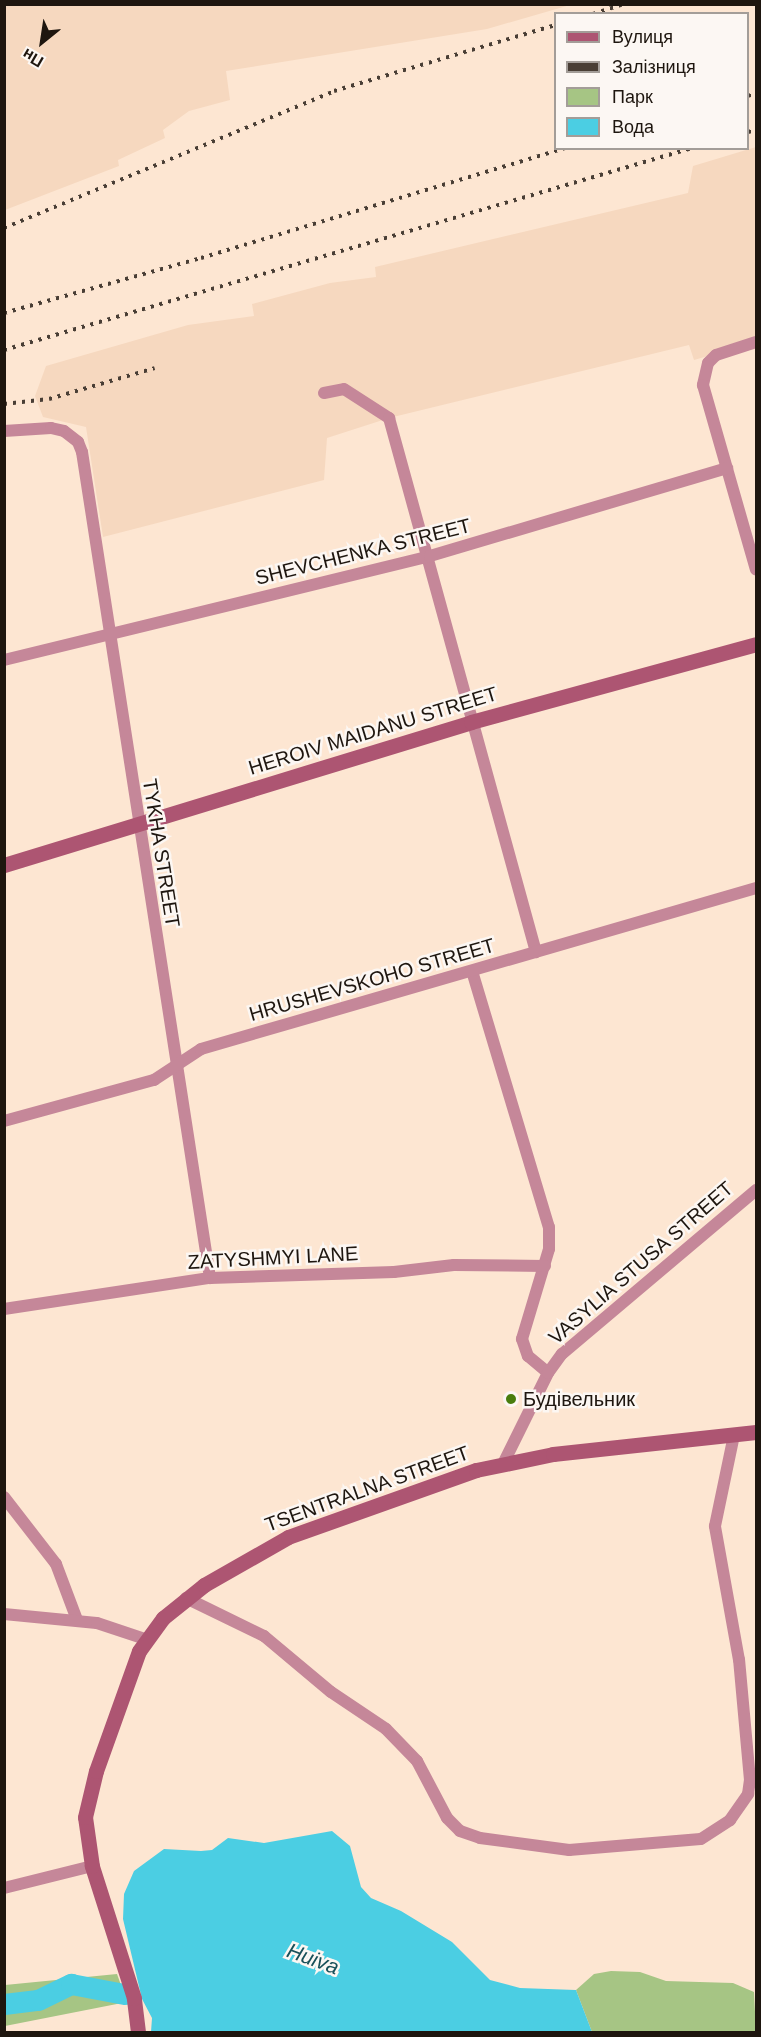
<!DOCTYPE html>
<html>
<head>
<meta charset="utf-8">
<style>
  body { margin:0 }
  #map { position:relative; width:761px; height:2037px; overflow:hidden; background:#fde6d2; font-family:Arial,sans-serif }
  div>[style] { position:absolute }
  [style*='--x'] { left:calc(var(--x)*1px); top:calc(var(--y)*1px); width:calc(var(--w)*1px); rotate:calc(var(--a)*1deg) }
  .built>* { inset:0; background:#f6d8bf }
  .green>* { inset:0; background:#a6c584 }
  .water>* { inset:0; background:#4bcee3 }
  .river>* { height:21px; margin:-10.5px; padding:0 10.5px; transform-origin:10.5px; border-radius:10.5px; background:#4bcee3 }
  .street>* { height:12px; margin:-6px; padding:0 6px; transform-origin:6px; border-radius:6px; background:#c58799 }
  .secondary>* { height:15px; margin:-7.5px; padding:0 7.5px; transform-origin:7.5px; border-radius:7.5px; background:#ad5572 }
  .rail>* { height:4px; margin-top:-2px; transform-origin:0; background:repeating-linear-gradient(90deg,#493e35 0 3px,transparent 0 9px) }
  .dots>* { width:16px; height:16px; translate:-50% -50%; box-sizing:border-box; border:3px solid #fcf7f3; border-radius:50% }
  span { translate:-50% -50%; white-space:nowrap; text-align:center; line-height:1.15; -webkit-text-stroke:5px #fcf7f3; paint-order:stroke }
  .street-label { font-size:20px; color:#1e160f }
  .poi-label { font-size:20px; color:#1e160f }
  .left { translate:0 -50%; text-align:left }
  .water-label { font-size:21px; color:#185059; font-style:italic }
  .frame { position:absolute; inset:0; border:6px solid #1e160f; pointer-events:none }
  .legend { position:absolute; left:554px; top:12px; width:195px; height:138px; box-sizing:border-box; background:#fcf7f3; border:2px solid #a39d98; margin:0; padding:8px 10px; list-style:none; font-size:18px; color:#1e160f }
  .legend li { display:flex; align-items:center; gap:12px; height:30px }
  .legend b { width:30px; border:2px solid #a39d98 }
  .north { position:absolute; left:12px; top:12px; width:60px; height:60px; -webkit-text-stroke:4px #fcf7f3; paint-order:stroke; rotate:210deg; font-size:16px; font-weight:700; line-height:24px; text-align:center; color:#1e160f }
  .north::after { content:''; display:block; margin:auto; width:21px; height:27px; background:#1e160f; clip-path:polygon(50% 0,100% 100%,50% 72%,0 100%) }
</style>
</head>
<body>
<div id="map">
  <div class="built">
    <div style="clip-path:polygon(5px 4px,570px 4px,570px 5px,487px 29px,226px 71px,230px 100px,189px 111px,163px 130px,165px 138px,118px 160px,119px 166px,5px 210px)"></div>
    <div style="clip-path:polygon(756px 147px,756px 342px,694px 360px,689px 345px,389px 418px,327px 438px,324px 480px,103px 537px,86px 427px,43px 417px,35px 396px,46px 366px,188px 325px,254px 316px,252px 304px,330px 283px,376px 277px,375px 267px,688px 193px,693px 166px)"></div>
  </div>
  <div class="green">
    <div style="clip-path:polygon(611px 1971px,640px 1972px,666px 1981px,733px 1983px,754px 1992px,756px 2032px,592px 2032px,576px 1990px,594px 1974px)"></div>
    <div style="clip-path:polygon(117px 1974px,127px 2002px,5px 2026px,5px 1985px)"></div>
  </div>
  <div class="water">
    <div style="clip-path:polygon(332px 1831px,350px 1846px,361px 1887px,371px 1898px,401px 1911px,452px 1942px,490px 1980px,520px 1988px,576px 1990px,592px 2032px,151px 2032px,152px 2018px,142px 1999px,123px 1919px,124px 1894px,134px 1871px,164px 1849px,201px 1851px,212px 1850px,228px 1838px,264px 1843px)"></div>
  </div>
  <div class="river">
    <div style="--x:4;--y:2004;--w:34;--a:-7"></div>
    <div style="--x:38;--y:2000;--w:37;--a:-26"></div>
    <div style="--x:71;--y:1984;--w:54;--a:10.7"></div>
  </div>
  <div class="street">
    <div style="--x:756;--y:342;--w:42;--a:162"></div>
    <div style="--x:716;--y:355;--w:11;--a:135"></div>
    <div style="--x:708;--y:363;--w:23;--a:103"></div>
    <div style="--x:703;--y:385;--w:192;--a:74"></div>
    <div style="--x:324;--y:393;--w:20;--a:-11"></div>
    <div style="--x:344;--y:389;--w:54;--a:32.8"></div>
    <div style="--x:389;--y:418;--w:554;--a:74.61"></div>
    <div style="--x:4;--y:431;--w:47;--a:-3.7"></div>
    <div style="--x:51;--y:428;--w:13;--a:13"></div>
    <div style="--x:64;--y:431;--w:18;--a:38"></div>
    <div style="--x:78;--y:442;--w:11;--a:68"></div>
    <div style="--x:82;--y:452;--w:836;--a:81.19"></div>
    <div style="--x:4;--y:660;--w:439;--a:-13.7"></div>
    <div style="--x:430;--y:556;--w:310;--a:-16.5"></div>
    <div style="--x:472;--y:971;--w:267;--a:73.3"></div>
    <div style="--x:549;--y:1227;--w:22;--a:90"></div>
    <div style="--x:549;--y:1249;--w:94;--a:106.7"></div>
    <div style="--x:522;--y:1339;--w:18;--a:71"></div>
    <div style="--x:528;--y:1356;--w:26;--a:40"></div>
    <div style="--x:4;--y:1121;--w:156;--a:-15.3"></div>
    <div style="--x:154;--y:1080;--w:56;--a:-33.4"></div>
    <div style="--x:201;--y:1049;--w:578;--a:-16.18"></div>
    <div style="--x:4;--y:1309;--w:208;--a:-8.6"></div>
    <div style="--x:210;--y:1278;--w:184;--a:-1.9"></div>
    <div style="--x:394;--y:1272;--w:60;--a:-6.7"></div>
    <div style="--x:454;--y:1265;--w:91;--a:0.6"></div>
    <div style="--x:504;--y:1462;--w:99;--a:-63.7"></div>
    <div style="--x:548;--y:1373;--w:24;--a:-54"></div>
    <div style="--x:562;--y:1354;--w:254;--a:-40.2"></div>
    <div style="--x:4;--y:1497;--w:85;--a:52.2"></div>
    <div style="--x:56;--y:1564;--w:60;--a:69.4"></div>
    <div style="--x:186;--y:1598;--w:87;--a:26"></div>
    <div style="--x:264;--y:1636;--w:87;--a:39.9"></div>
    <div style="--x:331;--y:1692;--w:66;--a:33.9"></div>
    <div style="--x:386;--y:1729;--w:45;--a:45.9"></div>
    <div style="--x:417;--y:1761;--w:64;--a:62.2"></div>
    <div style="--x:447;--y:1818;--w:18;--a:45"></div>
    <div style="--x:460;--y:1831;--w:21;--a:19"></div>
    <div style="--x:480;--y:1838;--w:90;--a:7.7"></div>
    <div style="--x:569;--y:1850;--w:132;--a:-4.8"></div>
    <div style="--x:701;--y:1839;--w:35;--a:-33"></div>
    <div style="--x:730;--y:1820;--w:32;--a:-55"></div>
    <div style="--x:748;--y:1794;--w:14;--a:-82"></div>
    <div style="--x:750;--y:1780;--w:121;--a:-95.2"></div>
    <div style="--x:739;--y:1660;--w:136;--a:-100.2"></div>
    <div style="--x:715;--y:1526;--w:93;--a:-78.2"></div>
    <div style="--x:4;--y:1614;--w:93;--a:5.5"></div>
    <div style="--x:97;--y:1623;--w:51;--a:18.4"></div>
    <div style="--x:4;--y:1888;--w:91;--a:-14"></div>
  </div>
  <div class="secondary">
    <div style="--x:4;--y:865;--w:488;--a:-17"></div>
    <div style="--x:471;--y:722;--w:295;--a:-15.3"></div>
    <div style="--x:138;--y:2032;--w:34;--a:-97"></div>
    <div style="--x:134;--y:1998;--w:139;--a:-107.7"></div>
    <div style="--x:92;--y:1866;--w:49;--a:-98.1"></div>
    <div style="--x:85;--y:1817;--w:47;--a:-76.6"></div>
    <div style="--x:96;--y:1771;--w:127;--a:-70.3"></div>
    <div style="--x:139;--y:1651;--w:41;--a:-54"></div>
    <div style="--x:163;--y:1618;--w:53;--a:-38.8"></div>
    <div style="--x:204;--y:1585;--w:97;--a:-29.7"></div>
    <div style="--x:288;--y:1537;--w:200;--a:-19.6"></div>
    <div style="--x:476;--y:1470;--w:79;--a:-11.7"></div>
    <div style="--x:553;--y:1454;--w:204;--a:-6.2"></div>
  </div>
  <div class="rail">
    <div style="--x:593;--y:14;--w:32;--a:-18"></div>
    <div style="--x:748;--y:96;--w:9;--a:-21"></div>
    <div style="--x:748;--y:132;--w:8;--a:-14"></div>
    <div style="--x:4;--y:228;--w:357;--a:-22.5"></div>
    <div style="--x:334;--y:91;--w:232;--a:-16.6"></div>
    <div style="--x:4;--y:313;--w:205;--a:-15.6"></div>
    <div style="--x:201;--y:258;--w:380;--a:-16.8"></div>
    <div style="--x:4;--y:350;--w:717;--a:-16.36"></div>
    <div style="--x:4;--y:404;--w:45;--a:-6.3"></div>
    <div style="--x:49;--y:399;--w:110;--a:-16.3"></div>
  </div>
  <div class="dots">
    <div style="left:511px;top:1399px;background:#497d0d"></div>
  </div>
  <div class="street-label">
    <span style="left:363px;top:552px;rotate:-14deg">SHEVCHENKA STREET</span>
    <span style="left:373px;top:731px;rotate:-17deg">HEROIV MAIDANU STREET</span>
    <span style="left:161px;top:853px;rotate:81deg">TYKHA STREET</span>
    <span style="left:372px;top:980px;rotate:-16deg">HRUSHEVSKOHO STREET</span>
    <span style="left:273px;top:1258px;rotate:-3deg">ZATYSHMYI LANE</span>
    <span style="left:641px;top:1263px;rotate:-41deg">VASYLIA STUSA STREET</span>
    <span style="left:367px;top:1489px;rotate:-20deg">TSENTRALNA STREET</span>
  </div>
  <div class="poi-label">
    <span class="left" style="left:523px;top:1399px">Будівельник</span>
  </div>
  <div class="water-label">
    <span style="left:313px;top:1959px;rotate:20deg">Huiva</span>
  </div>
  <div class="frame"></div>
  <ul class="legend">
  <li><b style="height:8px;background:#ad5572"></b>Вулиця</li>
  <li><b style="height:8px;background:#493e35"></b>Залізниця</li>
  <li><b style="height:16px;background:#a6c584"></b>Парк</li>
  <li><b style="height:16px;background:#4bcee3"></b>Вода</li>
  </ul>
  <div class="north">Пн</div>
</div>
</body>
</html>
